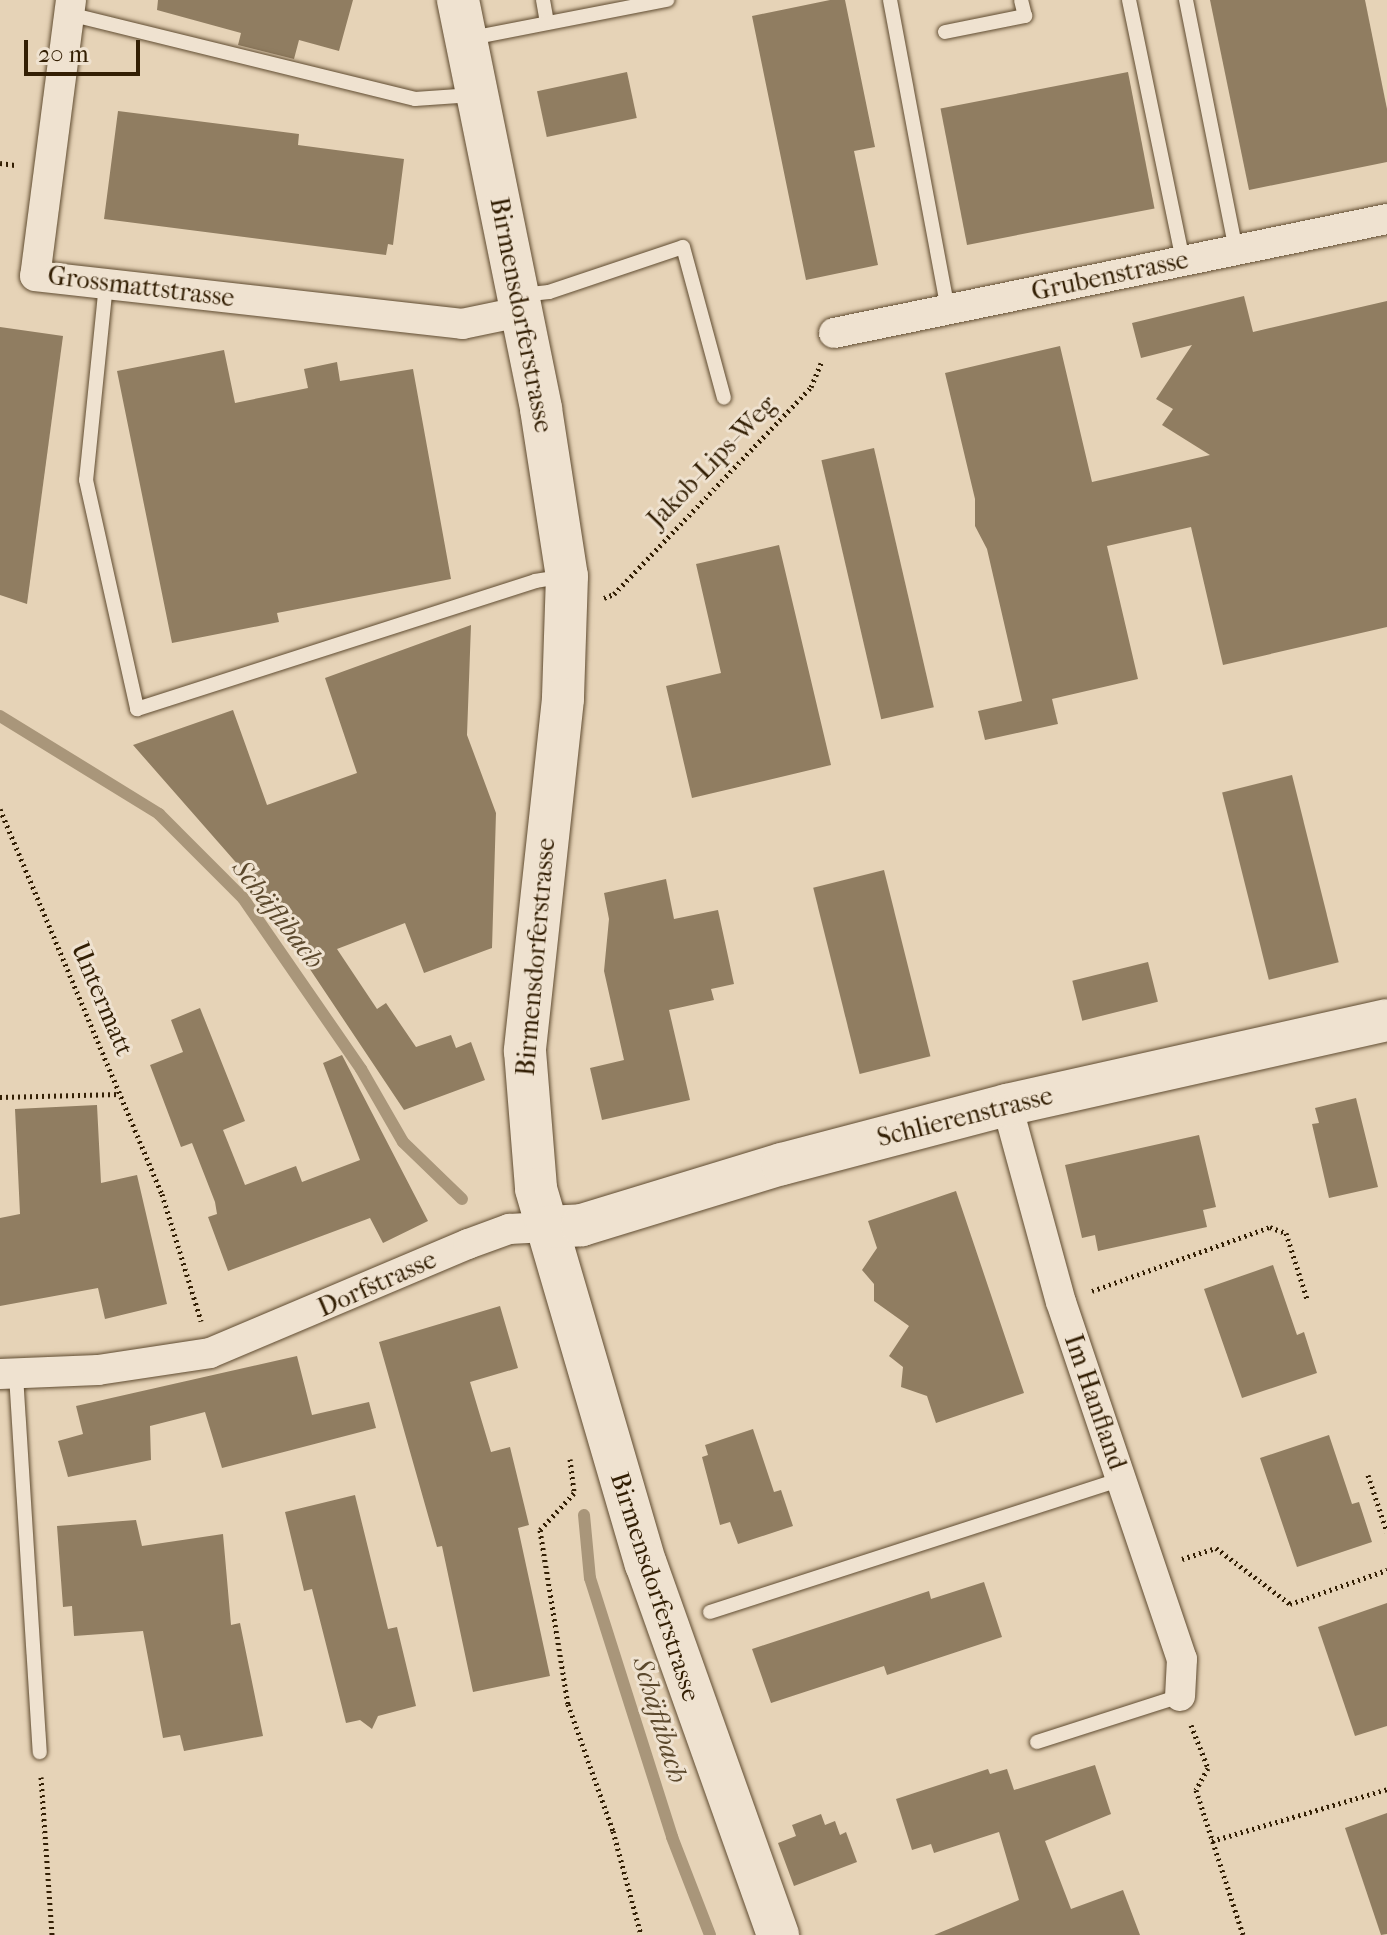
<!DOCTYPE html>
<html>
<head>
<meta charset="utf-8">
<style>
  body { margin:0 }
  #map { position:relative; width:1387px; height:1935px; overflow:hidden; background:#e6d3b7; font-family:"IM FELL French Canon",serif }
  div>[style] { position:absolute }
  [style*='--x'] { left:calc(var(--x)*1px); top:calc(var(--y)*1px); width:calc(var(--w)*1px); rotate:calc(var(--a)*1deg) }
  .stream>* { height:12px; margin:-6px; padding:0 6px; transform-origin:6px; border-radius:6px; background:#a9967a }
  .building>* { inset:0; background:#907d61; transform-origin:0 0 }
  .path>* { height:5px; margin-top:-2.5px; transform-origin:0; background:repeating-linear-gradient(90deg,#331f04 0 2px,transparent 0 6px) }
  .roads { filter:drop-shadow(0 0 2px #604c31) drop-shadow(0 0 2px #604c31) }
  .lane>* { height:14px; margin:-7px; padding:0 7px; transform-origin:7px; border-radius:7px; background:#efe2d0 }
  .street>* { height:30px; margin:-15px; padding:0 15px; transform-origin:15px; border-radius:15px; background:#efe2d0 }
  .secondary>* { height:42px; margin:-21px; padding:0 21px; transform-origin:21px; border-radius:21px; background:#efe2d0 }
  span { translate:-50% -50%; white-space:nowrap; text-align:center; line-height:1.15; -webkit-text-stroke:6px #efe2d0; paint-order:stroke }
  .street-label { font-size:26px; color:#331f04 }
  .water-label { font-size:28px; color:#5c492d; font-style:italic }
  .scale { position:absolute; left:24px; top:40px; width:116px; height:36px; box-sizing:border-box; border:4px solid #331f04; border-top:0; padding-left:10px; font-size:24px; line-height:28px; white-space:nowrap; color:#331f04; -webkit-text-stroke:6px #efe2d0; paint-order:stroke }
</style>
</head>
<body>
<div id="map">
  <div class="stream">
    <div style="--x:0;--y:716;--w:187;--a:31.6"></div>
    <div style="--x:159;--y:814;--w:119;--a:45"></div>
    <div style="--x:243;--y:898;--w:208;--a:55.4"></div>
    <div style="--x:361;--y:1069;--w:84;--a:60.1"></div>
    <div style="--x:403;--y:1142;--w:82;--a:44"></div>
    <div style="--x:584;--y:1515;--w:63;--a:84.6"></div>
    <div style="--x:590;--y:1578;--w:272;--a:72.4"></div>
    <div style="--x:672;--y:1837;--w:105;--a:68.8"></div>
  </div>
  <div class="building">
    <div style="clip-path:polygon(158px 0,353px 0,339px 51px,299px 40px,294px 59px,238px 45px,241px 33px,157px 10px)"></div>
    <div style="clip-path:polygon(830px 0,845px 0,875px 147px,854px 151px,878px 265px,806px 280px,752px 16px)"></div>
    <div style="clip-path:polygon(1210px 0,1365px 0,1387px 109px,1387px 162px,1249px 190px)"></div>
    <div style="left:627px;top:72px;width:47px;height:92px;rotate:78deg"></div>
    <div style="left:1128px;top:72px;width:139px;height:191px;rotate:79deg"></div>
    <div style="clip-path:polygon(118px 111px,299px 134px,298px 145px,404px 159px,393px 245px,388px 244px,386px 255px,104px 219px)"></div>
    <div style="clip-path:polygon(1244px 296px,1253px 332px,1387px 301px,1387px 627px,1223px 665px,1191px 527px,1107px 546px,1138px 679px,1052px 699px,1058px 724px,985px 740px,978px 711px,1022px 701px,987px 549px,975px 526px,975px 499px,945px 373px,1060px 346px,1092px 482px,1210px 455px,1162px 425px,1173px 409px,1156px 399px,1192px 345px,1141px 358px,1132px 323px)"></div>
    <div style="clip-path:polygon(0 327px,63px 336px,27px 604px,0 595px)"></div>
    <div style="clip-path:polygon(224px 350px,235px 403px,308px 388px,304px 369px,337px 362px,340px 381px,413px 369px,451px 579px,277px 613px,279px 622px,172px 643px,117px 371px)"></div>
    <div style="left:874px;top:448px;width:266px;height:54px;rotate:77deg"></div>
    <div style="clip-path:polygon(779px 545px,831px 765px,692px 798px,666px 686px,721px 673px,696px 564px)"></div>
    <div style="clip-path:polygon(471px 625px,467px 735px,496px 813px,492px 948px,424px 973px,405px 923px,337px 949px,377px 1009px,386px 1003px,416px 1047px,451px 1035px,456px 1048px,471px 1042px,485px 1080px,404px 1110px,247px 875px,133px 745px,233px 710px,267px 805px,357px 773px,325px 678px)"></div>
    <div style="left:1292px;top:775px;width:193px;height:72px;rotate:76deg"></div>
    <div style="left:884px;top:870px;width:192px;height:73px;rotate:76deg"></div>
    <div style="clip-path:polygon(666px 879px,674px 919px,718px 910px,734px 984px,711px 989px,714px 1000px,669px 1010px,690px 1100px,602px 1120px,590px 1068px,624px 1060px,604px 971px,609px 919px,604px 893px)"></div>
    <div style="left:1148px;top:962px;width:41px;height:78px;rotate:76deg"></div>
    <div style="clip-path:polygon(200px 1008px,245px 1121px,223px 1130px,245px 1185px,296px 1166px,302px 1182px,360px 1160px,323px 1063px,342px 1055px,428px 1221px,383px 1243px,370px 1218px,228px 1271px,208px 1217px,217px 1214px,215px 1202px,192px 1143px,181px 1147px,150px 1065px,183px 1052px,171px 1020px)"></div>
    <div style="clip-path:polygon(1356px 1098px,1378px 1187px,1329px 1198px,1312px 1124px,1319px 1123px,1315px 1108px)"></div>
    <div style="clip-path:polygon(97px 1105px,101px 1183px,137px 1175px,167px 1304px,105px 1319px,98px 1288px,0 1306px,0 1218px,20px 1214px,15px 1109px)"></div>
    <div style="clip-path:polygon(1199px 1135px,1216px 1207px,1203px 1210px,1207px 1227px,1098px 1251px,1095px 1235px,1082px 1238px,1065px 1165px)"></div>
    <div style="clip-path:polygon(956px 1191px,1024px 1393px,936px 1423px,927px 1396px,901px 1387px,903px 1367px,889px 1356px,909px 1326px,874px 1301px,874px 1284px,862px 1270px,877px 1248px,868px 1221px)"></div>
    <div style="clip-path:polygon(1273px 1265px,1297px 1335px,1304px 1332px,1317px 1373px,1242px 1398px,1204px 1289px)"></div>
    <div style="clip-path:polygon(500px 1306px,518px 1368px,470px 1382px,491px 1452px,510px 1447px,529px 1525px,518px 1528px,550px 1676px,473px 1692px,442px 1546px,437px 1547px,379px 1342px)"></div>
    <div style="clip-path:polygon(297px 1356px,312px 1415px,369px 1402px,376px 1428px,222px 1468px,205px 1412px,150px 1426px,151px 1460px,68px 1477px,58px 1441px,83px 1434px,76px 1406px)"></div>
    <div style="clip-path:polygon(753px 1429px,774px 1492px,781px 1490px,793px 1526px,738px 1544px,730px 1522px,720px 1525px,702px 1457px,708px 1455px,705px 1445px)"></div>
    <div style="clip-path:polygon(1329px 1435px,1352px 1504px,1359px 1502px,1372px 1542px,1297px 1567px,1260px 1458px)"></div>
    <div style="clip-path:polygon(355px 1495px,388px 1629px,397px 1627px,416px 1706px,378px 1716px,372px 1729px,360px 1720px,346px 1723px,312px 1589px,304px 1591px,285px 1512px)"></div>
    <div style="clip-path:polygon(136px 1520px,142px 1546px,223px 1534px,231px 1625px,240px 1623px,263px 1736px,184px 1751px,180px 1735px,163px 1738px,143px 1631px,74px 1636px,72px 1606px,63px 1607px,57px 1526px)"></div>
    <div style="clip-path:polygon(984px 1582px,1002px 1637px,887px 1675px,884px 1666px,771px 1703px,752px 1649px,929px 1591px,931px 1599px)"></div>
    <div style="clip-path:polygon(1387px 1603px,1387px 1726px,1355px 1736px,1318px 1627px)"></div>
    <div style="clip-path:polygon(1095px 1765px,1111px 1814px,1045px 1841px,1071px 1909px,1123px 1890px,1140px 1935px,934px 1935px,1019px 1900px,999px 1832px,934px 1853px,931px 1844px,912px 1850px,896px 1799px,988px 1769px,990px 1774px,1007px 1769px,1014px 1790px)"></div>
    <div style="clip-path:polygon(1387px 1813px,1387px 1934px,1381px 1935px,1345px 1828px)"></div>
    <div style="clip-path:polygon(821px 1814px,825px 1825px,835px 1821px,840px 1835px,846px 1832px,857px 1862px,794px 1886px,778px 1843px,796px 1836px,792px 1825px)"></div>
  </div>
  <div class="path">
    <div style="--x:0;--y:163;--w:15;--a:8"></div>
    <div style="--x:604;--y:598;--w:11;--a:-22"></div>
    <div style="--x:614;--y:594;--w:286;--a:-46.4"></div>
    <div style="--x:811;--y:387;--w:26;--a:-67"></div>
    <div style="--x:0;--y:809;--w:418;--a:67.2"></div>
    <div style="--x:162;--y:1194;--w:133;--a:72.9"></div>
    <div style="--x:0;--y:1097;--w:120;--a:-1.4"></div>
    <div style="--x:1092;--y:1291;--w:189;--a:-19.8"></div>
    <div style="--x:1270;--y:1227;--w:17;--a:21"></div>
    <div style="--x:1286;--y:1233;--w:69;--a:72.3"></div>
    <div style="--x:570;--y:1459;--w:34;--a:83"></div>
    <div style="--x:574;--y:1493;--w:50;--a:132.6"></div>
    <div style="--x:540;--y:1530;--w:176;--a:80.9"></div>
    <div style="--x:568;--y:1704;--w:135;--a:70.5"></div>
    <div style="--x:613;--y:1831;--w:108;--a:74.9"></div>
    <div style="--x:1368;--y:1475;--w:60;--a:71.6"></div>
    <div style="--x:1182;--y:1559;--w:36;--a:-18"></div>
    <div style="--x:1216;--y:1548;--w:93;--a:37.1"></div>
    <div style="--x:1290;--y:1604;--w:103;--a:-19.3"></div>
    <div style="--x:1191;--y:1725;--w:46;--a:68.4"></div>
    <div style="--x:1208;--y:1768;--w:25;--a:119"></div>
    <div style="--x:1196;--y:1790;--w:152;--a:72"></div>
    <div style="--x:41;--y:1777;--w:158;--a:86"></div>
    <div style="--x:1212;--y:1841;--w:183;--a:-16.5"></div>
  </div>
  <div class="roads">
    <div class="lane">
      <div style="--x:543;--y:0;--w:23;--a:80"></div>
      <div style="--x:890;--y:0;--w:314;--a:79.4"></div>
      <div style="--x:1129;--y:0;--w:267;--a:78.3"></div>
      <div style="--x:1186;--y:0;--w:255;--a:78.7"></div>
      <div style="--x:69;--y:14;--w:356;--a:13.8"></div>
      <div style="--x:415;--y:99;--w:58;--a:-3.9"></div>
      <div style="--x:945;--y:32;--w:82;--a:-11.3"></div>
      <div style="--x:1025;--y:16;--w:16;--a:-104"></div>
      <div style="--x:471;--y:38;--w:200;--a:-11"></div>
      <div style="--x:106;--y:284;--w:197;--a:95.8"></div>
      <div style="--x:86;--y:480;--w:235;--a:77.4"></div>
      <div style="--x:137;--y:709;--w:418;--a:-17.8"></div>
      <div style="--x:535;--y:581;--w:26;--a:-9"></div>
      <div style="--x:521;--y:295;--w:28;--a:-6"></div>
      <div style="--x:549;--y:292;--w:141;--a:-18.6"></div>
      <div style="--x:683;--y:247;--w:156;--a:74.8"></div>
      <div style="--x:16;--y:1375;--w:378;--a:86.4"></div>
      <div style="--x:710;--y:1612;--w:433;--a:-17.9"></div>
      <div style="--x:1037;--y:1742;--w:150;--a:-17.8"></div>
    </div>
    <div class="street">
      <div style="--x:71;--y:0;--w:278;--a:97.4"></div>
      <div style="--x:35;--y:276;--w:430;--a:6.4"></div>
      <div style="--x:462;--y:324;--w:59;--a:-11.7"></div>
      <div style="--x:834;--y:333;--w:565;--a:-11.65"></div>
      <div style="--x:1007;--y:1105;--w:204;--a:74.7"></div>
      <div style="--x:1061;--y:1302;--w:377;--a:71.3"></div>
      <div style="--x:1182;--y:1659;--w:37;--a:93"></div>
      <div style="--x:0;--y:1374;--w:98;--a:-2.3"></div>
      <div style="--x:98;--y:1370;--w:113;--a:-8.6"></div>
      <div style="--x:210;--y:1353;--w:280;--a:-22.9"></div>
      <div style="--x:468;--y:1244;--w:44;--a:-20.1"></div>
      <div style="--x:509;--y:1229;--w:38;--a:-3"></div>
    </div>
    <div class="secondary">
      <div style="--x:458;--y:0;--w:417;--a:78.5"></div>
      <div style="--x:541;--y:409;--w:169;--a:81.2"></div>
      <div style="--x:567;--y:576;--w:123;--a:91.9"></div>
      <div style="--x:563;--y:699;--w:354;--a:96.2"></div>
      <div style="--x:525;--y:1051;--w:138;--a:85.4"></div>
      <div style="--x:536;--y:1189;--w:391;--a:73.7"></div>
      <div style="--x:646;--y:1564;--w:394;--a:70.4"></div>
      <div style="--x:547;--y:1227;--w:35;--a:-3"></div>
      <div style="--x:582;--y:1225;--w:209;--a:-17"></div>
      <div style="--x:782;--y:1164;--w:233;--a:-14.7"></div>
      <div style="--x:1007;--y:1105;--w:389;--a:-12.6"></div>
    </div>
  </div>
  <div class="street-label">
    <span style="left:1110px;top:276px;rotate:-12deg">Grubenstrasse</span>
    <span style="left:141px;top:287px;rotate:7deg">Grossmattstrasse</span>
    <span style="left:521px;top:315px;rotate:79deg">Birmensdorferstrasse</span>
    <span style="left:712px;top:462px;rotate:-46deg">Jakob-Lips-Weg</span>
    <span style="left:536px;top:957px;rotate:-85deg">Birmensdorferstrasse</span>
    <span style="left:102px;top:999px;rotate:67deg">Untermatt</span>
    <span style="left:965px;top:1117px;rotate:-14deg">Schlierenstrasse</span>
    <span style="left:377px;top:1284px;rotate:-24deg">Dorfstrasse</span>
    <span style="left:1095px;top:1402px;rotate:71deg">Im Hanfland</span>
    <span style="left:655px;top:1587px;rotate:72deg">Birmensdorferstrasse</span>
  </div>
  <div class="water-label">
    <span style="left:278px;top:914px;rotate:52deg">Schäflibach</span>
    <span style="left:660px;top:1720px;rotate:73deg">Schäflibach</span>
  </div>
  <div class="scale">20 m</div>
</div>
</body>
</html>
